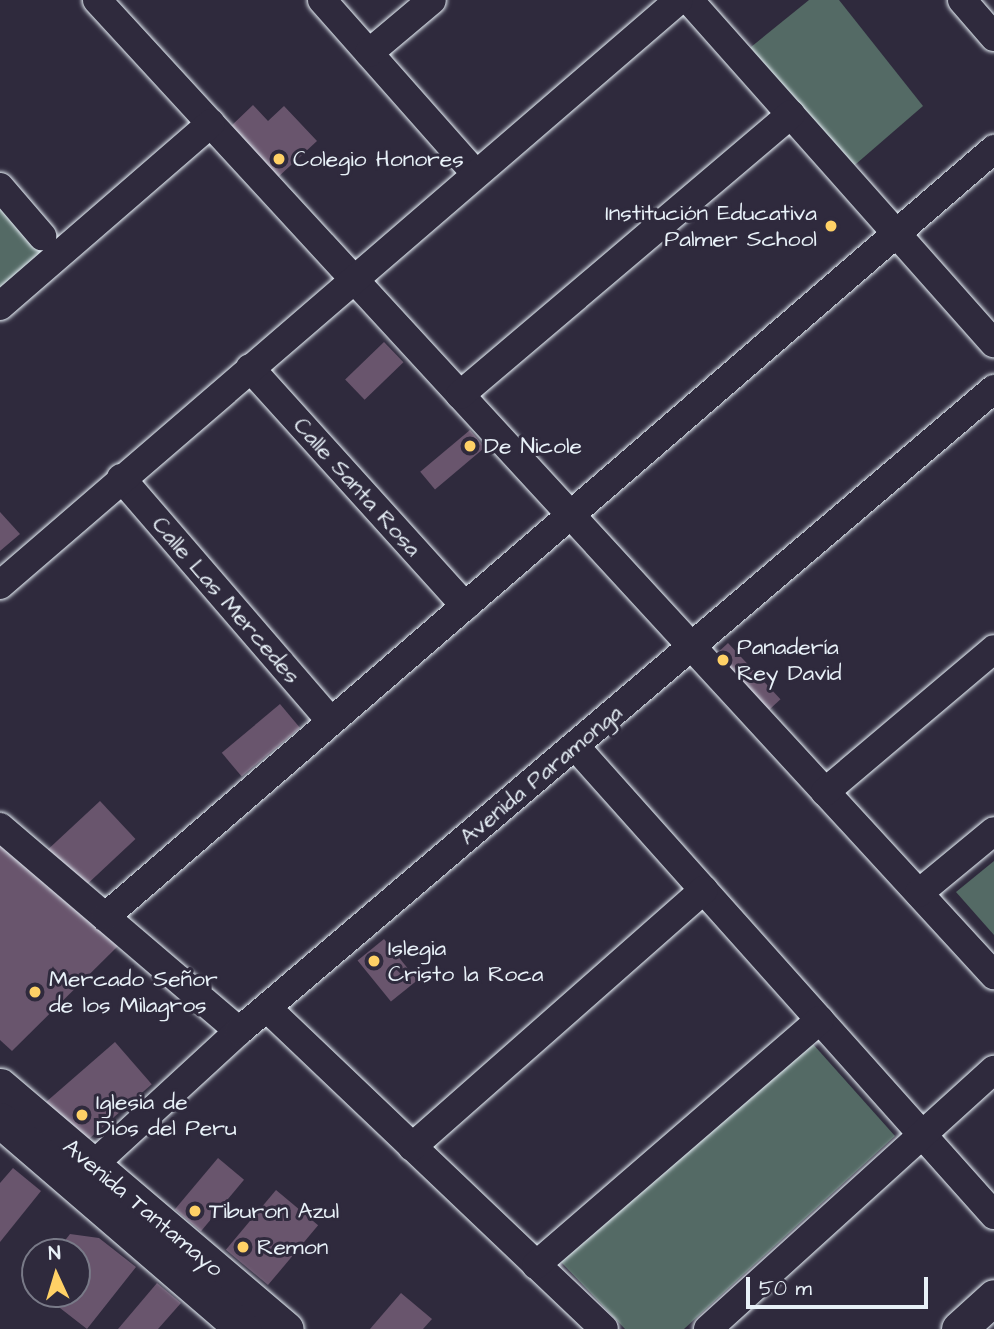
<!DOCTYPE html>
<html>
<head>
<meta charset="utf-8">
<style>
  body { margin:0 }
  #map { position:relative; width:994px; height:1329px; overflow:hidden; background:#2f2a3d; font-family:"Architects Daughter",sans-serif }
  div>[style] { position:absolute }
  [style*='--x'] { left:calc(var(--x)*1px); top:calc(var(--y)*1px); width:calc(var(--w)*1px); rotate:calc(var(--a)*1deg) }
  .green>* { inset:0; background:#546a65 }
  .building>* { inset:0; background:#69556d; transform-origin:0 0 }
  .roads { filter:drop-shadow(0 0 2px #e8f1f8) drop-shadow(0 0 2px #e8f1f8) }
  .minor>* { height:28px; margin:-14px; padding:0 14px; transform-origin:14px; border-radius:14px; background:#2f2a3d }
  .tertiary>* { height:35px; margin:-17.5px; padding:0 17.5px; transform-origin:17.5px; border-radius:17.5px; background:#2f2a3d }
  .dots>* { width:19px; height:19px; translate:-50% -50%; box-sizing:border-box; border:4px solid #2f2a3d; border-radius:50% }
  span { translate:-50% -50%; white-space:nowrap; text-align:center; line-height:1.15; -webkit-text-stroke:6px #2f2a3d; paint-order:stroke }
  .poi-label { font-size:23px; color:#e8f1f8 }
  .left { translate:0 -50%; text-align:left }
  .right { translate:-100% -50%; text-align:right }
  .street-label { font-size:23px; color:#e8f1f8 }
  .north { position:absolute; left:21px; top:1238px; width:70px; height:70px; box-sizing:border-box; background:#2f2a3d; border:2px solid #797a88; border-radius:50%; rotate:356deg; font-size:19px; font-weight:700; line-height:28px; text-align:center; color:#e8f1f8 }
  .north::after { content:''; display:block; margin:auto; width:24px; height:32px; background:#ffd166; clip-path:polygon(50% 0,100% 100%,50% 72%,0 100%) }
  .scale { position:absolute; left:746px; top:1277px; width:182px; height:32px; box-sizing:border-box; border:4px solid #e8f1f8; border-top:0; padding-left:9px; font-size:21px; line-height:24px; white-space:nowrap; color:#e8f1f8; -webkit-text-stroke:5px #2f2a3d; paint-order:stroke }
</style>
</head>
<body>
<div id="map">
  <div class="green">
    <div style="clip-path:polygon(809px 0,839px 0,923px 106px,849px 170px,746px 51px)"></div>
    <div style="clip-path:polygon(0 203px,45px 257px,0 298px)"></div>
    <div style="clip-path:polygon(994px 861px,994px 935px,956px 892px)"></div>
    <div style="clip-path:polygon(812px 1043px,895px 1136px,684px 1329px,625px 1329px,561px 1262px)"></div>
  </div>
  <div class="building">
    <div style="clip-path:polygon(253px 105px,268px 121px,284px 106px,317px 141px,277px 178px,230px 127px)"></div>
    <div style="left:384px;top:342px;width:28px;height:54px;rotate:46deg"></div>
    <div style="left:470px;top:430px;width:23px;height:65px;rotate:50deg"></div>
    <div style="clip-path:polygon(0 512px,20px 534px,0 551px)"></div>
    <div style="left:728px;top:643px;width:77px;height:25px;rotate:47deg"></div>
    <div style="left:280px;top:704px;width:31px;height:76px;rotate:50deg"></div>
    <div style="left:100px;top:801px;width:52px;height:72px;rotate:47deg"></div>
    <div style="clip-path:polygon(0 845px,119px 945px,12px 1051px,0 1040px)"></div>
    <div style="left:384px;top:939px;width:53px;height:34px;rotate:51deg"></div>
    <div style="left:115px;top:1042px;width:56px;height:91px;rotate:49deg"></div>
    <div style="left:218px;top:1158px;width:34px;height:67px;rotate:40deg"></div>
    <div style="clip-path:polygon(13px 1168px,41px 1191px,0 1242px,0 1183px)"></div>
    <div style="left:276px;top:1190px;width:55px;height:78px;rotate:40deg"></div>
    <div style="clip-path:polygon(70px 1234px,99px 1238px,136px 1267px,87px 1329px,42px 1294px,77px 1294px,77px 1252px,56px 1252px)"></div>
    <div style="clip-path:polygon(157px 1283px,181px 1303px,158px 1329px,118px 1329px)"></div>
    <div style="clip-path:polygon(401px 1293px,432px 1319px,423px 1329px,370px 1329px)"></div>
  </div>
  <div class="roads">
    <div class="minor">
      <div style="--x:97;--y:0;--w:1325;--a:47.39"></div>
      <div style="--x:322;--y:0;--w:232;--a:48.5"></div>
      <div style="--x:689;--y:0;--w:459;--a:48.4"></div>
      <div style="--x:962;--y:0;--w:49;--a:49.1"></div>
      <div style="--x:369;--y:53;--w:82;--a:-40.1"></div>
      <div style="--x:0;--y:187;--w:65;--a:49.4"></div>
      <div style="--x:0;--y:306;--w:279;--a:-40.9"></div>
      <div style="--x:250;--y:368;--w:321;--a:47.9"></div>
      <div style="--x:460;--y:395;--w:434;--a:-40.3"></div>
      <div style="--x:121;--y:478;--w:321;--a:49.2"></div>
      <div style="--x:0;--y:585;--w:896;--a:-40.75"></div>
      <div style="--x:575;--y:746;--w:629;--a:48.22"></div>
      <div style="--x:825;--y:792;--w:221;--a:-40.2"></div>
      <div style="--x:0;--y:827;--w:314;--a:40.5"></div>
      <div style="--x:919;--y:893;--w:97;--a:-39.6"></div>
      <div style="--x:105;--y:917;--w:1175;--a:-40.82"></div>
      <div style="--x:267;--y:1008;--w:465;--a:43.6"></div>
      <div style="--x:412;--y:1147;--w:389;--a:-41.4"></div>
      <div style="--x:79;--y:1178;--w:217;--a:-42.6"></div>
      <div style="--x:239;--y:1031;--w:991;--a:-40.38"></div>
      <div style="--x:536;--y:1265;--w:375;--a:-40.8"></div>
      <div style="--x:708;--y:1329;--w:386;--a:-42.2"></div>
    </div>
    <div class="tertiary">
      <div style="--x:0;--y:1086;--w:375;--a:40.4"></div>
      <div style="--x:0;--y:1120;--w:321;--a:40.7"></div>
      <div style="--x:959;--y:1329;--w:47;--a:-42.4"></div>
    </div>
  </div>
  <div class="dots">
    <div style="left:279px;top:159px;background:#ffd166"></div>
    <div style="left:831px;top:226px;background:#ffd166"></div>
    <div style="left:470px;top:446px;background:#ffd166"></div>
    <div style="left:723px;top:660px;background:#ffd166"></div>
    <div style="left:374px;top:961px;background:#ffd166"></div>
    <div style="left:35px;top:992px;background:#ffd166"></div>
    <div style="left:82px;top:1115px;background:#ffd166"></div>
    <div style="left:195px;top:1211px;background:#ffd166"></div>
    <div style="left:243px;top:1247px;background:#ffd166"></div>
  </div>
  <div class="poi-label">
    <span class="left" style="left:293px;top:159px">Colegio Honores</span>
    <span class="right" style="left:817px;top:226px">Institución Educativa<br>Palmer School</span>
    <span class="left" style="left:484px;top:446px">De Nicole</span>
    <span class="left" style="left:737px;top:660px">Panadería<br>Rey David</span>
    <span class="left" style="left:388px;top:961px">Islegia<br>Cristo la Roca</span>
    <span class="left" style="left:49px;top:992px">Mercado Señor<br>de los Milagros</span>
    <span class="left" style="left:96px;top:1115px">Iglesia de<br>Dios del Peru</span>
    <span class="left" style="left:209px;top:1211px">Tiburon Azul</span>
    <span class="left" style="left:257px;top:1247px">Remon</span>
  </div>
  <div class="street-label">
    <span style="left:357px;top:487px;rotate:48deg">Calle Santa Rosa</span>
    <span style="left:226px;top:600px;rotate:49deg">Calle Las Mercedes</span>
    <span style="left:541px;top:775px;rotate:-40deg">Avenida Paramonga</span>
    <span style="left:143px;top:1208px;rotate:40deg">Avenida Tantamayo</span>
  </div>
  <div class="north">N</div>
  <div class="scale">50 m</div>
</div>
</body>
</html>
